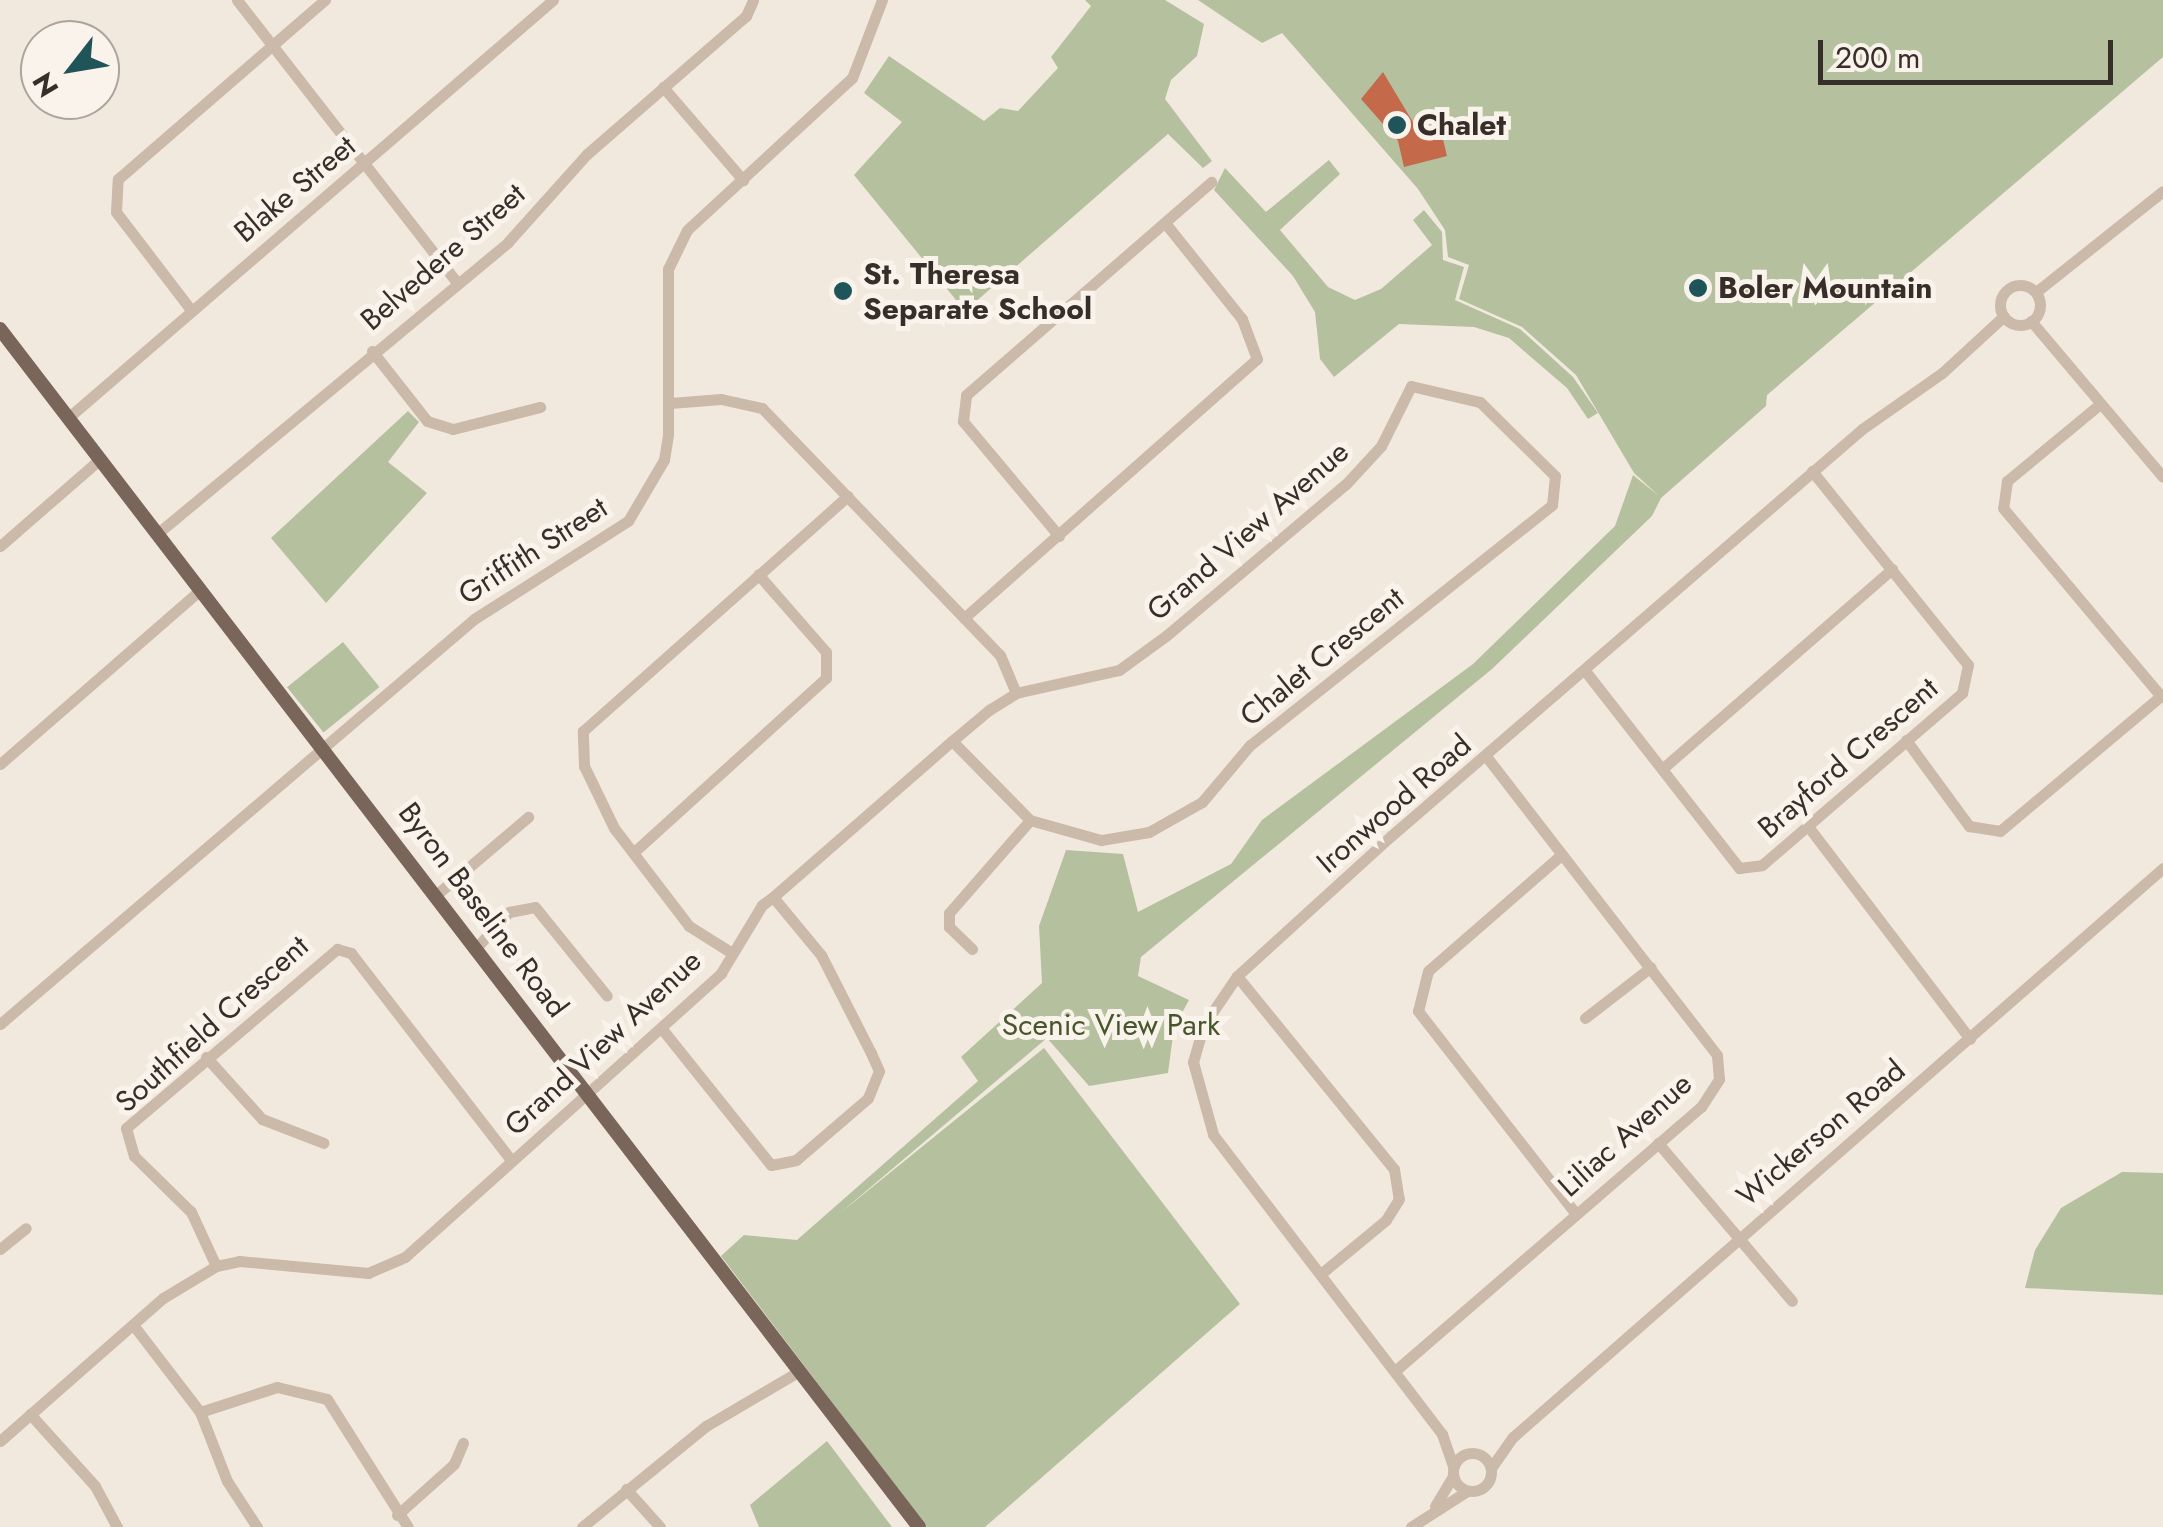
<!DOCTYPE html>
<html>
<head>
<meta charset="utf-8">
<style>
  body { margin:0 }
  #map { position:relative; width:2163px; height:1527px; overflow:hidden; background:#f2e9de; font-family:Jost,sans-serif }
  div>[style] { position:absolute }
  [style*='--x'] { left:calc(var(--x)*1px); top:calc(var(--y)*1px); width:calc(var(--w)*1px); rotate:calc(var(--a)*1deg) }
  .green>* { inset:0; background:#b5c19e; transform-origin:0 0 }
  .building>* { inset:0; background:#c4694a }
  .minor>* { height:11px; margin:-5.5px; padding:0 5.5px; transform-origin:5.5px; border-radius:5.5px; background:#cbb9aa }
  .minor>.ring { margin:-5.5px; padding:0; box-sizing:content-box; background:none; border:11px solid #cbb9aa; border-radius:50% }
  .major>* { height:14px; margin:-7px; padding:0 7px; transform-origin:7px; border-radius:7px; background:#7a655b }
  .dots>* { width:28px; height:28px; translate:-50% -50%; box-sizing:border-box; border:5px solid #faf3eb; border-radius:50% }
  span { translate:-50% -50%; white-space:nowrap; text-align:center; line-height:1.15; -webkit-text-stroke:10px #faf3eb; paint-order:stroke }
  .poi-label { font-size:30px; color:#382e29; font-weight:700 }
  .left { translate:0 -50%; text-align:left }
  .street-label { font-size:30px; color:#382e29 }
  .park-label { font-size:30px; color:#47562d }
  .north { position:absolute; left:20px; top:20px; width:100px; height:100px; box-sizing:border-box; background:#faf3eb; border:2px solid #aca49d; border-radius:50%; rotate:239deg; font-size:28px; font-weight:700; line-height:40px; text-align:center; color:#382e29 }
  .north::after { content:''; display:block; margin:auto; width:35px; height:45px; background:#1f5559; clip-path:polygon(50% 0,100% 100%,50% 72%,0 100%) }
  .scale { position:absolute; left:1818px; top:40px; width:295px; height:45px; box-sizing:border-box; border:5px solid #382e29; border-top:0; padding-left:12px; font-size:30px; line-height:35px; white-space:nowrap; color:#382e29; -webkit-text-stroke:8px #faf3eb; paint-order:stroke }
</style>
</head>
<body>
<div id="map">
  <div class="green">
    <div style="clip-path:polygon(1085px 0,1165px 0,1204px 24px,1197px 56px,1171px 80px,1165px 99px,1212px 161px,1203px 168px,1168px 134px,965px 311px,854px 175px,902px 122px,864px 93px,889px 56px,984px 121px,1000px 108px,1018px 111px,1058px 68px,1051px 57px,1091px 6px)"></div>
    <div style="clip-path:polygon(1198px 0,2163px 0,2163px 57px,1767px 395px,1766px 406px,1661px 498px,1652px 516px,1492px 669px,1141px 957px,1138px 976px,1189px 1000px,1174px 1028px,1168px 1073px,1089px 1086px,1047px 1038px,839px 1214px,1044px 1048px,1240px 1304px,985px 1527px,927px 1527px,721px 1256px,744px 1235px,797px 1240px,978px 1081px,961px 1057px,1042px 983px,1039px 926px,1066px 850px,1123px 854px,1138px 912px,1231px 864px,1262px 820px,1473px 664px,1615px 526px,1633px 475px,1659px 496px,1634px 473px,1576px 375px,1522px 327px,1459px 299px,1469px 265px,1448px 257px,1445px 230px,1418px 189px,1282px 33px,1262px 43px)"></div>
    <div style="clip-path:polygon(1329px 160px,1340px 174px,1280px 230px,1328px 287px,1355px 300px,1381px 289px,1432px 245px,1413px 220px,1424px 210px,1442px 232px,1443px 260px,1464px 267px,1455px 300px,1520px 329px,1573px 377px,1598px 413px,1588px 419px,1567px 388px,1509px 338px,1474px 327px,1399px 324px,1334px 377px,1320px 359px,1315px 312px,1293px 276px,1214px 190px,1225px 168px,1266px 212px)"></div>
    <div style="clip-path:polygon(408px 411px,419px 422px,388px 462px,427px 493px,326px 603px,271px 538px)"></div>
    <div style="left:343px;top:642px;width:58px;height:72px;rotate:51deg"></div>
    <div style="clip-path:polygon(2122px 1172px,2163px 1173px,2163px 1295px,2025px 1288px,2035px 1250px,2061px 1208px)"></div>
    <div style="clip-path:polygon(827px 1441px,892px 1527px,759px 1527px,750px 1505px)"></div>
  </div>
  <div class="building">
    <div style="clip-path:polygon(1383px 72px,1423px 139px,1442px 135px,1447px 156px,1404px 167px,1398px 141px,1361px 99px)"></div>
  </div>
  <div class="minor">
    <div style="--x:237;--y:0;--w:355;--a:52.1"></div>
    <div style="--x:663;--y:87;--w:123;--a:49.3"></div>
    <div class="ring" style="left:2000px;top:285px;width:29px;height:29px"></div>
    <div style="--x:2036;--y:292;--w:162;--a:-38.5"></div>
    <div style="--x:191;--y:310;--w:123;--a:-127.4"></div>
    <div style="--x:116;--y:212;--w:33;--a:-87"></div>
    <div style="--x:118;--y:179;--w:274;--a:-40.9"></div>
    <div style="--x:2031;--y:321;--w:204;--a:49.8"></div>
    <div style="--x:372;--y:351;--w:89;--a:51.8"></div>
    <div style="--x:427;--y:421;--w:27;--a:17"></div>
    <div style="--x:453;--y:429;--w:90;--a:-14.2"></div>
    <div style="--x:670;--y:403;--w:51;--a:-4.5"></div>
    <div style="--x:721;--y:399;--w:42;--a:12.4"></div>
    <div style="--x:762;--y:408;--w:343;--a:46.1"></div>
    <div style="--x:1000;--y:655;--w:41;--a:67.2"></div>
    <div style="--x:2100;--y:404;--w:121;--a:140.4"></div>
    <div style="--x:2007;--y:481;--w:27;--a:98"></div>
    <div style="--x:2003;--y:508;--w:246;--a:50"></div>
    <div style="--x:69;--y:417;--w:639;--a:-40.75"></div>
    <div style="--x:158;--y:533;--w:455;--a:-39.7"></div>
    <div style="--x:508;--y:242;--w:118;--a:-48.1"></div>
    <div style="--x:587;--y:154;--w:211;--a:-41"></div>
    <div style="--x:746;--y:16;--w:17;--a:-66"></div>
    <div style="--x:1059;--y:536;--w:150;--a:-129.9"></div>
    <div style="--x:963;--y:421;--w:26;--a:-83"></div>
    <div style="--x:966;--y:395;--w:325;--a:-41"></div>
    <div style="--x:0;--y:546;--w:133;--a:-41"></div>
    <div style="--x:964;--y:618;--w:391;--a:-41.5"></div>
    <div style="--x:1257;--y:359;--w:43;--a:-110.6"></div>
    <div style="--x:1242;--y:319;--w:123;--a:-128.7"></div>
    <div style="--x:1586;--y:672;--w:249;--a:52"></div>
    <div style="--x:1739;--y:868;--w:23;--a:-7"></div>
    <div style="--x:1762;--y:865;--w:264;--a:-40.7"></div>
    <div style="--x:1962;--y:693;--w:29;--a:-78"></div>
    <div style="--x:1968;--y:665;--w:249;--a:-128.8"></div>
    <div style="--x:1906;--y:740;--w:107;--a:53.8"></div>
    <div style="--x:1969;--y:826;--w:31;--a:9"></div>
    <div style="--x:2000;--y:831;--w:213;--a:-40"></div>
    <div style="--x:0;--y:764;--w:265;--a:-41"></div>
    <div style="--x:1662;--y:769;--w:305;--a:-41"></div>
    <div style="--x:1807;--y:825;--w:269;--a:52.7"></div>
    <div style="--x:634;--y:852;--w:259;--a:-42.2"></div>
    <div style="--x:826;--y:678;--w:26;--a:-90"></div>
    <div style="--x:826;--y:652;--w:103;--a:-131.1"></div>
    <div style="--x:1561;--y:855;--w:176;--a:138.9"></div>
    <div style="--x:1428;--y:971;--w:41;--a:104"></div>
    <div style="--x:1418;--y:1011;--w:257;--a:52.1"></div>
    <div style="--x:436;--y:895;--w:121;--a:-40.3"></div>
    <div style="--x:476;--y:948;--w:49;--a:-47.5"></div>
    <div style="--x:509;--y:912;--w:26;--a:-11"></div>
    <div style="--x:535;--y:907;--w:114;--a:51"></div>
    <div style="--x:972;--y:949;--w:32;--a:-136"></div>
    <div style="--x:949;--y:927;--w:14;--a:-90"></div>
    <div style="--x:949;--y:913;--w:123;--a:-48.9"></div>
    <div style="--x:732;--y:953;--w:51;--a:-147.9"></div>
    <div style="--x:689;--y:926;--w:123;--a:-127.4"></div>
    <div style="--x:614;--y:828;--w:69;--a:-115.8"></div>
    <div style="--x:584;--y:766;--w:35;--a:-92"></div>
    <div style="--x:583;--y:731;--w:354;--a:-41.6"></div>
    <div style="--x:1237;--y:976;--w:249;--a:50.9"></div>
    <div style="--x:1394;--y:1169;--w:30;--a:81"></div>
    <div style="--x:1399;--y:1199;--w:25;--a:122"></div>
    <div style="--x:1386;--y:1220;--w:82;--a:140.5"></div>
    <div style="--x:1585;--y:1018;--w:83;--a:-37.7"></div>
    <div style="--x:0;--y:1024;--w:623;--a:-40.51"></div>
    <div style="--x:474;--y:619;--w:183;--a:-32.5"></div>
    <div style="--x:628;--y:521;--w:71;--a:-59.5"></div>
    <div style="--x:664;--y:460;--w:26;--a:-81"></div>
    <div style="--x:668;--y:434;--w:165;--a:-90"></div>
    <div style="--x:668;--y:269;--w:43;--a:-64"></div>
    <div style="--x:687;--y:230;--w:224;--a:-42.7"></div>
    <div style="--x:852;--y:78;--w:84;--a:-69"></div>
    <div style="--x:662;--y:1029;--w:174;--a:51.3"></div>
    <div style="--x:771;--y:1165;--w:25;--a:-11"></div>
    <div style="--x:796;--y:1160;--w:95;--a:-40.7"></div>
    <div style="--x:868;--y:1098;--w:29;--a:-68"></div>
    <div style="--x:879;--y:1071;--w:20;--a:-114"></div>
    <div style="--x:871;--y:1053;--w:110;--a:-117"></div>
    <div style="--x:821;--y:955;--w:75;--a:-129.6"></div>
    <div style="--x:206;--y:1057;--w:84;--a:47.9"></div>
    <div style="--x:262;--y:1119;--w:66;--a:21.2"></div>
    <div style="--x:1658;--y:1143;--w:207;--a:49.7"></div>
    <div style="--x:0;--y:1249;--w:33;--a:-39"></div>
    <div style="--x:216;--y:1266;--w:60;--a:-114.8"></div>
    <div style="--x:191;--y:1212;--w:80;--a:-135.5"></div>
    <div style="--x:134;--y:1156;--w:29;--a:-106"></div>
    <div style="--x:126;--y:1128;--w:277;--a:-40.3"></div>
    <div style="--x:337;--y:949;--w:15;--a:16"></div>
    <div style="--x:351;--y:953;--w:263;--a:52.3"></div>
    <div style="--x:134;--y:1326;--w:108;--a:52.5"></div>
    <div style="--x:200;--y:1412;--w:74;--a:68.6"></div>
    <div style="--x:227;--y:1481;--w:55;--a:56.9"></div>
    <div style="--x:1396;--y:1370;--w:403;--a:-40.8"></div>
    <div style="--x:1701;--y:1107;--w:33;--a:-57"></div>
    <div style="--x:1719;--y:1079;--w:24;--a:-95"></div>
    <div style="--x:1717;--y:1055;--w:376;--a:-127.7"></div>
    <div style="--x:200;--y:1412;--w:81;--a:-18"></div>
    <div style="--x:277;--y:1387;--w:51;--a:13.5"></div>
    <div style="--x:327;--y:1399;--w:151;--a:57.7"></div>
    <div style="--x:30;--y:1414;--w:97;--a:47.9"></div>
    <div style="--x:95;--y:1486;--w:47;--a:61.8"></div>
    <div style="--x:0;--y:1441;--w:217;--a:-41.3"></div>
    <div style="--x:163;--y:1298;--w:62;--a:-31.1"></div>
    <div style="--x:216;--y:1266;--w:24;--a:-12"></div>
    <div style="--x:239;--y:1261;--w:130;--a:5.3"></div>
    <div style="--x:368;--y:1273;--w:40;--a:-23.4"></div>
    <div style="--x:405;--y:1257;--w:425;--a:-41.9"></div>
    <div style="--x:721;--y:973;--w:79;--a:-58.9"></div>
    <div style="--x:762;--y:905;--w:14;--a:-36"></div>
    <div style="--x:773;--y:897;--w:237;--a:-41.1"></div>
    <div style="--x:952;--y:741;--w:48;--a:-40"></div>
    <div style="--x:989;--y:710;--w:32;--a:-32"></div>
    <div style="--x:1016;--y:693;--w:106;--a:-12.6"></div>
    <div style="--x:1119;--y:670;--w:59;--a:-36.1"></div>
    <div style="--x:1167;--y:635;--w:234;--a:-40.2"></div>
    <div style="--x:1346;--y:484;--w:52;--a:-47.4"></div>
    <div style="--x:1381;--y:446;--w:67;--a:-63.4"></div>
    <div style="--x:1411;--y:386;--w:71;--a:13.1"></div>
    <div style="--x:1480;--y:402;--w:105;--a:44.6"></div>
    <div style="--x:1555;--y:476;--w:29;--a:96"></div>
    <div style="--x:1552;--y:505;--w:386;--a:141.5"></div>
    <div style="--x:1250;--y:745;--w:75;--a:130.1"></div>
    <div style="--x:1202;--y:802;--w:61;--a:150.5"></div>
    <div style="--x:1149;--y:832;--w:49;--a:170.5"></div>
    <div style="--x:1101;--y:840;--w:74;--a:-164.3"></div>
    <div style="--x:1030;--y:820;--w:111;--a:-134.6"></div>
    <div class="ring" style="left:1453px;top:1453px;width:27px;height:27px"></div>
    <div style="--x:1453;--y:1466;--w:34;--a:-109"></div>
    <div style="--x:1442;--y:1434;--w:377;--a:-127.4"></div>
    <div style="--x:1213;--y:1134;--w:75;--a:-105.5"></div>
    <div style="--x:1193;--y:1062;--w:37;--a:-74"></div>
    <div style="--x:1203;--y:1026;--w:60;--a:-55.8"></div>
    <div style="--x:1237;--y:976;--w:208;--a:-42.3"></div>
    <div style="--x:1391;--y:836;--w:622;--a:-40.83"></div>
    <div style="--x:1862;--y:429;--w:98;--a:-35"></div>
    <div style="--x:1942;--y:373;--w:84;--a:-42.6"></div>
    <div style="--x:1491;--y:1468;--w:38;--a:-55"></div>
    <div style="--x:1513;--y:1437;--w:864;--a:-41.2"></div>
    <div style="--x:626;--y:1489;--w:51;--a:48.2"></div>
    <div style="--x:1435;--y:1506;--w:35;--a:-59"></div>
    <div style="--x:397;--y:1515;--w:76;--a:-41.8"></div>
    <div style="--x:454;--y:1464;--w:23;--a:-67"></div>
    <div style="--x:582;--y:1527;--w:160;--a:-39.2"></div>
    <div style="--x:706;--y:1426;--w:104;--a:-30.5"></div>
    <div style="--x:1411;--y:1527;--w:67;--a:-32.7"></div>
  </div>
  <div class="major">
    <div style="--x:0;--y:329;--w:1510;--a:52.51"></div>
  </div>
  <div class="dots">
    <div style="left:1397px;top:125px;background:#1f5559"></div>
    <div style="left:1698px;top:288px;background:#1f5559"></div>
    <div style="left:843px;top:291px;background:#1f5559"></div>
  </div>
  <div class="poi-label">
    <span class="left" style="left:1417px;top:125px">Chalet</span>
    <span class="left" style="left:863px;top:291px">St. Theresa<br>Separate School</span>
    <span class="left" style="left:1718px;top:288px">Boler Mountain</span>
  </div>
  <div class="street-label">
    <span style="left:295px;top:189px;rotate:-40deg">Blake Street</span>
    <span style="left:443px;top:257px;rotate:-41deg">Belvedere Street</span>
    <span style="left:1248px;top:531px;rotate:-41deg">Grand View Avenue</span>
    <span style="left:533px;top:551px;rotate:-33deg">Griffith Street</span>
    <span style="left:1322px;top:657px;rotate:-39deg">Chalet Crescent</span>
    <span style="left:1848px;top:758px;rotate:-41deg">Brayford Crescent</span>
    <span style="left:1394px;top:804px;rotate:-41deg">Ironwood Road</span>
    <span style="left:483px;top:910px;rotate:53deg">Byron Baseline Road</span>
    <span style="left:212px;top:1024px;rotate:-42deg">Southfield Crescent</span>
    <span style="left:603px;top:1043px;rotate:-43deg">Grand View Avenue</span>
    <span style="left:1821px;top:1133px;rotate:-40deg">Wickerson Road</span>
    <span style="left:1625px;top:1135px;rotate:-42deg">Liliac Avenue</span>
  </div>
  <div class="park-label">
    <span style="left:1111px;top:1025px">Scenic View Park</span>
  </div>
  <div class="north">N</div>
  <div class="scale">200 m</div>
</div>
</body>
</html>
